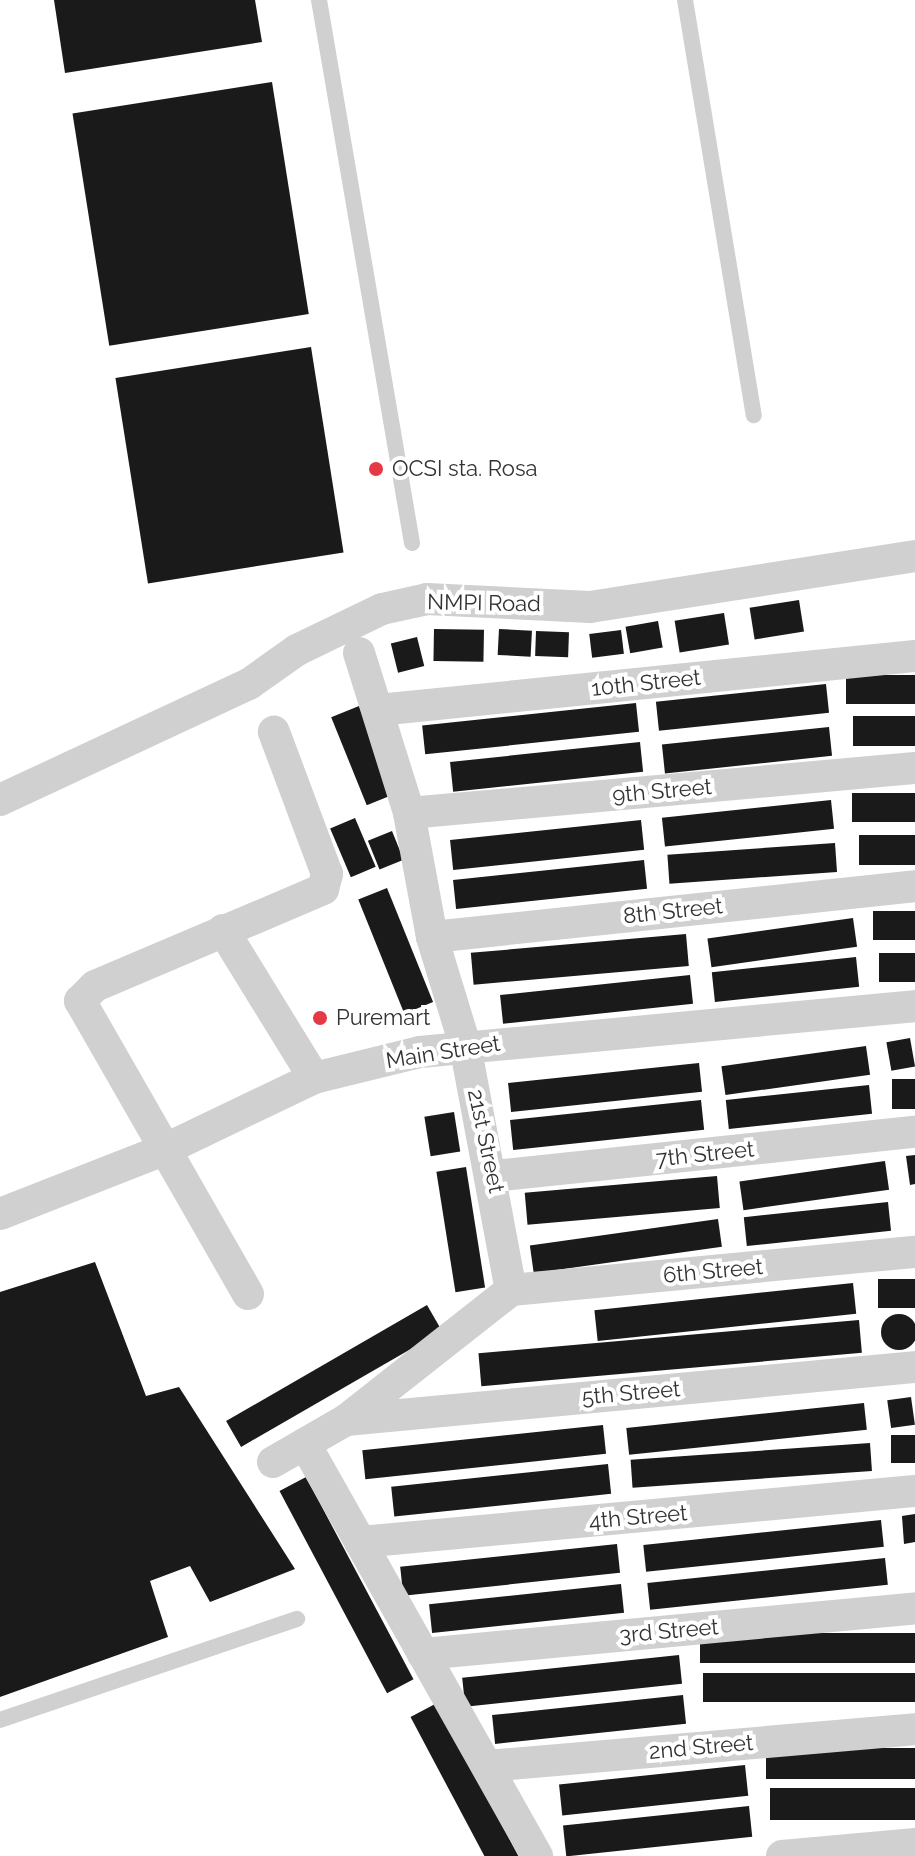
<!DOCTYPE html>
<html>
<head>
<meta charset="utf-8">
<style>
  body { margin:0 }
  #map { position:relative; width:915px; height:1856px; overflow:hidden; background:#fff; font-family:Raleway,sans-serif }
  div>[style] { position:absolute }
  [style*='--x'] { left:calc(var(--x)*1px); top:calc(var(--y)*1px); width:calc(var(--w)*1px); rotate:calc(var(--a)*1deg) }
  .building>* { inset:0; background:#1a1a1a; transform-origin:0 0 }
  .round { border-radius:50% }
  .lane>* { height:16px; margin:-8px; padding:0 8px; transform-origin:8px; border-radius:8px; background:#d0d0d0 }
  .street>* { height:32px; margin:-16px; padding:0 16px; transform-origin:16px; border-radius:16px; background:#d0d0d0 }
  .dots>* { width:22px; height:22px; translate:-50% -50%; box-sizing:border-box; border:4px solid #fff; border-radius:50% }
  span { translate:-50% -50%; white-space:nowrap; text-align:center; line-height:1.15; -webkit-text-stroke:8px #fff; paint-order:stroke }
  .poi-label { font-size:22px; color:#333 }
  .left { translate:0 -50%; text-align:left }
  .street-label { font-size:22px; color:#333 }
</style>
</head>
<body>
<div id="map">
  <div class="building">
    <div style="clip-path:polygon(54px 0,255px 0,262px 42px,65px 73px)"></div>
    <div style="left:272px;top:82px;width:235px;height:202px;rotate:81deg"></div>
    <div style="left:311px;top:347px;width:208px;height:198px;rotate:81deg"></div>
    <div style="left:799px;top:600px;width:32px;height:50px;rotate:81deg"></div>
    <div style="left:724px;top:613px;width:32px;height:50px;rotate:81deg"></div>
    <div style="left:658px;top:621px;width:27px;height:33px;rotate:80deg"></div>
    <div style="left:434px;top:629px;width:50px;height:32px;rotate:1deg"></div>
    <div style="left:499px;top:629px;width:33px;height:26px;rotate:3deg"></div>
    <div style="left:621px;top:630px;width:24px;height:32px;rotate:83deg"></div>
    <div style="left:536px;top:631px;width:33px;height:25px;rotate:2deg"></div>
    <div style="left:417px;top:637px;width:30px;height:27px;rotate:76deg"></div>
    <div style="left:915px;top:675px;width:29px;height:69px;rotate:90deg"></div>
    <div style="left:826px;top:684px;width:29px;height:171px;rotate:84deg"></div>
    <div style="left:636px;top:703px;width:29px;height:215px;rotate:84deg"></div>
    <div style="left:359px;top:706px;width:95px;height:30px;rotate:68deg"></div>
    <div style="left:915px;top:716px;width:30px;height:62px;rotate:90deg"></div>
    <div style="left:829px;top:727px;width:29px;height:168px;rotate:84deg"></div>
    <div style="left:640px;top:742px;width:30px;height:191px;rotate:84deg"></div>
    <div style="left:915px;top:793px;width:29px;height:63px;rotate:90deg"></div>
    <div style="left:831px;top:800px;width:29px;height:170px;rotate:84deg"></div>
    <div style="left:355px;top:818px;width:53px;height:27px;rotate:67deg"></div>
    <div style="left:641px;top:820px;width:30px;height:192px;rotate:84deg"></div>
    <div style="left:392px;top:831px;width:31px;height:26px;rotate:68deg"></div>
    <div style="left:915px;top:835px;width:30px;height:56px;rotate:90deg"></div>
    <div style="left:835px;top:843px;width:29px;height:168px;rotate:86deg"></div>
    <div style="left:644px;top:860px;width:29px;height:192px;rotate:84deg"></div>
    <div style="left:387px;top:888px;width:123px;height:31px;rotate:68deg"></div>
    <div style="left:915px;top:911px;width:29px;height:42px;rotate:90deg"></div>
    <div style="left:853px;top:918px;width:29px;height:147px;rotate:82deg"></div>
    <div style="left:686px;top:934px;width:32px;height:216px;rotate:85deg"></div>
    <div style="left:915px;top:953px;width:29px;height:36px;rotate:90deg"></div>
    <div style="left:856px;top:957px;width:30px;height:145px;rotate:84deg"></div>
    <div style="left:690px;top:975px;width:29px;height:191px;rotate:84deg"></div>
    <div style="left:910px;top:1038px;width:29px;height:24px;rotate:80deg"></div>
    <div style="left:866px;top:1046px;width:29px;height:146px;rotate:82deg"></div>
    <div style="left:699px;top:1063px;width:29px;height:192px;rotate:84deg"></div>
    <div style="left:915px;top:1079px;width:30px;height:23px;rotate:90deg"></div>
    <div style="left:869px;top:1085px;width:29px;height:144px;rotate:84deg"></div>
    <div style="left:701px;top:1100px;width:30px;height:192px;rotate:84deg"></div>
    <div style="left:454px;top:1112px;width:40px;height:30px;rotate:81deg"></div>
    <div style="clip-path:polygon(915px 1155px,915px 1184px,910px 1185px,906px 1156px)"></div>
    <div style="left:885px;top:1161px;width:29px;height:147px;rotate:82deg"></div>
    <div style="left:466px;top:1167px;width:122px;height:30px;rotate:81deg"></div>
    <div style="left:717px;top:1176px;width:32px;height:193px;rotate:85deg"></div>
    <div style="left:888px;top:1202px;width:29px;height:145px;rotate:84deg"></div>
    <div style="left:718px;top:1219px;width:28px;height:190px;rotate:82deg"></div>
    <div style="clip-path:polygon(95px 1262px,146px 1396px,179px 1387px,295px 1569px,210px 1602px,190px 1566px,150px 1581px,168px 1637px,0 1697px,0 1292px)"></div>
    <div style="left:915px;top:1279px;width:29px;height:37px;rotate:90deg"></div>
    <div style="left:853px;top:1283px;width:31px;height:260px;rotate:84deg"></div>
    <div style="left:427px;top:1305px;width:30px;height:232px;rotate:60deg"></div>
    <div class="round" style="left:881px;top:1314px;width:36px;height:36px"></div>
    <div style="left:859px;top:1320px;width:33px;height:382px;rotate:85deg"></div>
    <div style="left:911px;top:1397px;width:28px;height:24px;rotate:82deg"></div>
    <div style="left:864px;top:1403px;width:27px;height:239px;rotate:84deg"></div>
    <div style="left:603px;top:1425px;width:29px;height:242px;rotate:84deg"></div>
    <div style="left:915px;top:1435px;width:28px;height:24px;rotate:90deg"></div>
    <div style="left:870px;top:1443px;width:28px;height:240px;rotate:86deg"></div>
    <div style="left:608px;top:1464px;width:30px;height:218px;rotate:84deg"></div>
    <div style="left:306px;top:1477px;width:229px;height:30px;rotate:62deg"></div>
    <div style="clip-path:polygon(915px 1514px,915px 1542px,904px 1544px,902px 1516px)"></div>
    <div style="left:881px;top:1520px;width:27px;height:239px;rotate:84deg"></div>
    <div style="left:617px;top:1544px;width:29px;height:218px;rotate:84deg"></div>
    <div style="left:885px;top:1558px;width:27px;height:239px;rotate:84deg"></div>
    <div style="left:621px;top:1584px;width:29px;height:193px;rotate:84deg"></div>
    <div style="left:915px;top:1633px;width:30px;height:215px;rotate:90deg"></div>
    <div style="left:679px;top:1655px;width:29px;height:218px;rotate:84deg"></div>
    <div style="left:915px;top:1673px;width:29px;height:212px;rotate:90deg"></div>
    <div style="left:683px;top:1695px;width:29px;height:192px;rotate:84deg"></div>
    <div style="left:437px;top:1703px;width:174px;height:30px;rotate:62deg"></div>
    <div style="left:915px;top:1748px;width:31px;height:149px;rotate:90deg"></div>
    <div style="left:745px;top:1765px;width:31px;height:187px;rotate:84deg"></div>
    <div style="left:915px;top:1788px;width:32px;height:145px;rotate:90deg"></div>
    <div style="left:749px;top:1806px;width:31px;height:187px;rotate:84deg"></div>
  </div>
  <div class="lane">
    <div style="--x:319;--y:0;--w:551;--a:80.28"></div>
    <div style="--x:685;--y:0;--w:421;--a:80.6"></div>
    <div style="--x:0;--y:1720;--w:314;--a:-18.8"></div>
  </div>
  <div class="street">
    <div style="--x:359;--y:653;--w:168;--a:72.6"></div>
    <div style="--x:409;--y:813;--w:126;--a:79.5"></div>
    <div style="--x:432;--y:937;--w:113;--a:73"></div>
    <div style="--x:465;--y:1045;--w:249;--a:79.4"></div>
    <div style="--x:378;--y:710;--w:540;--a:-5.74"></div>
    <div style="--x:0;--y:800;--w:275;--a:-25"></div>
    <div style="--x:249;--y:684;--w:59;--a:-35.3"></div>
    <div style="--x:297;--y:650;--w:94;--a:-25.8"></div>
    <div style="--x:382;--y:609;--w:46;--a:-12.5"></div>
    <div style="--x:427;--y:599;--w:163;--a:2.8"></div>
    <div style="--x:590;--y:607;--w:329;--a:-8.9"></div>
    <div style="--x:409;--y:813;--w:508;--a:-5.08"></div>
    <div style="--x:223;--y:930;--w:174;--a:58.4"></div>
    <div style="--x:432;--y:937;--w:486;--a:-6"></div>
    <div style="--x:494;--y:1176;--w:423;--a:-6"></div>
    <div style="--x:0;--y:1214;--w:180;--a:-21.4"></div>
    <div style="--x:168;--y:1148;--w:162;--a:-25.6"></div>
    <div style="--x:314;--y:1078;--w:109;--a:-13.8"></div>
    <div style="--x:420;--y:1052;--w:497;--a:-5.3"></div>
    <div style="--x:511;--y:1290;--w:406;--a:-5.4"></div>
    <div style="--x:248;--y:1294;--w:338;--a:-119.8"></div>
    <div style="--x:80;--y:1001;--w:21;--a:-45"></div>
    <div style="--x:95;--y:986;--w:248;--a:-23"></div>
    <div style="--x:323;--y:889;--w:16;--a:-75"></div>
    <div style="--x:327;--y:874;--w:152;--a:-110.5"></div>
    <div style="--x:346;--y:1420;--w:571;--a:-5.32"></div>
    <div style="--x:305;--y:1444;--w:473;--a:60.6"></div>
    <div style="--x:273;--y:1462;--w:84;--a:-29.9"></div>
    <div style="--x:346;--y:1420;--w:210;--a:-38.2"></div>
    <div style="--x:360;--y:1542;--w:557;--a:-5.25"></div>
    <div style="--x:423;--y:1654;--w:494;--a:-5.3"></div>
    <div style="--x:487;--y:1766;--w:430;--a:-4.9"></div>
    <div style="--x:782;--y:1856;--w:134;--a:-5.2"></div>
  </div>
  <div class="dots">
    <div style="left:376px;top:469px;background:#e63946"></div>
    <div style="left:320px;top:1018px;background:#e63946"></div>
  </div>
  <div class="poi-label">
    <span class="left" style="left:392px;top:469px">OCSI sta. Rosa</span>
    <span class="left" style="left:336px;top:1018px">Puremart</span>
  </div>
  <div class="street-label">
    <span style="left:484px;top:603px;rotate:1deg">NMPI Road</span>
    <span style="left:646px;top:683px;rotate:-6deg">10th Street</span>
    <span style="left:662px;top:791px;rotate:-5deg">9th Street</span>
    <span style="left:673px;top:911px;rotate:-6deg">8th Street</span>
    <span style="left:443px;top:1052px;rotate:-9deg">Main Street</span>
    <span style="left:486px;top:1141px;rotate:78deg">21st Street</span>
    <span style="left:705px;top:1154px;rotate:-6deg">7th Street</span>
    <span style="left:713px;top:1271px;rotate:-5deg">6th Street</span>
    <span style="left:631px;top:1393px;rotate:-5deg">5th Street</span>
    <span style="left:638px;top:1517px;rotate:-5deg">4th Street</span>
    <span style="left:669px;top:1631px;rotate:-5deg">3rd Street</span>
    <span style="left:701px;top:1747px;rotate:-5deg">2nd Street</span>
  </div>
</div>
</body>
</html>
